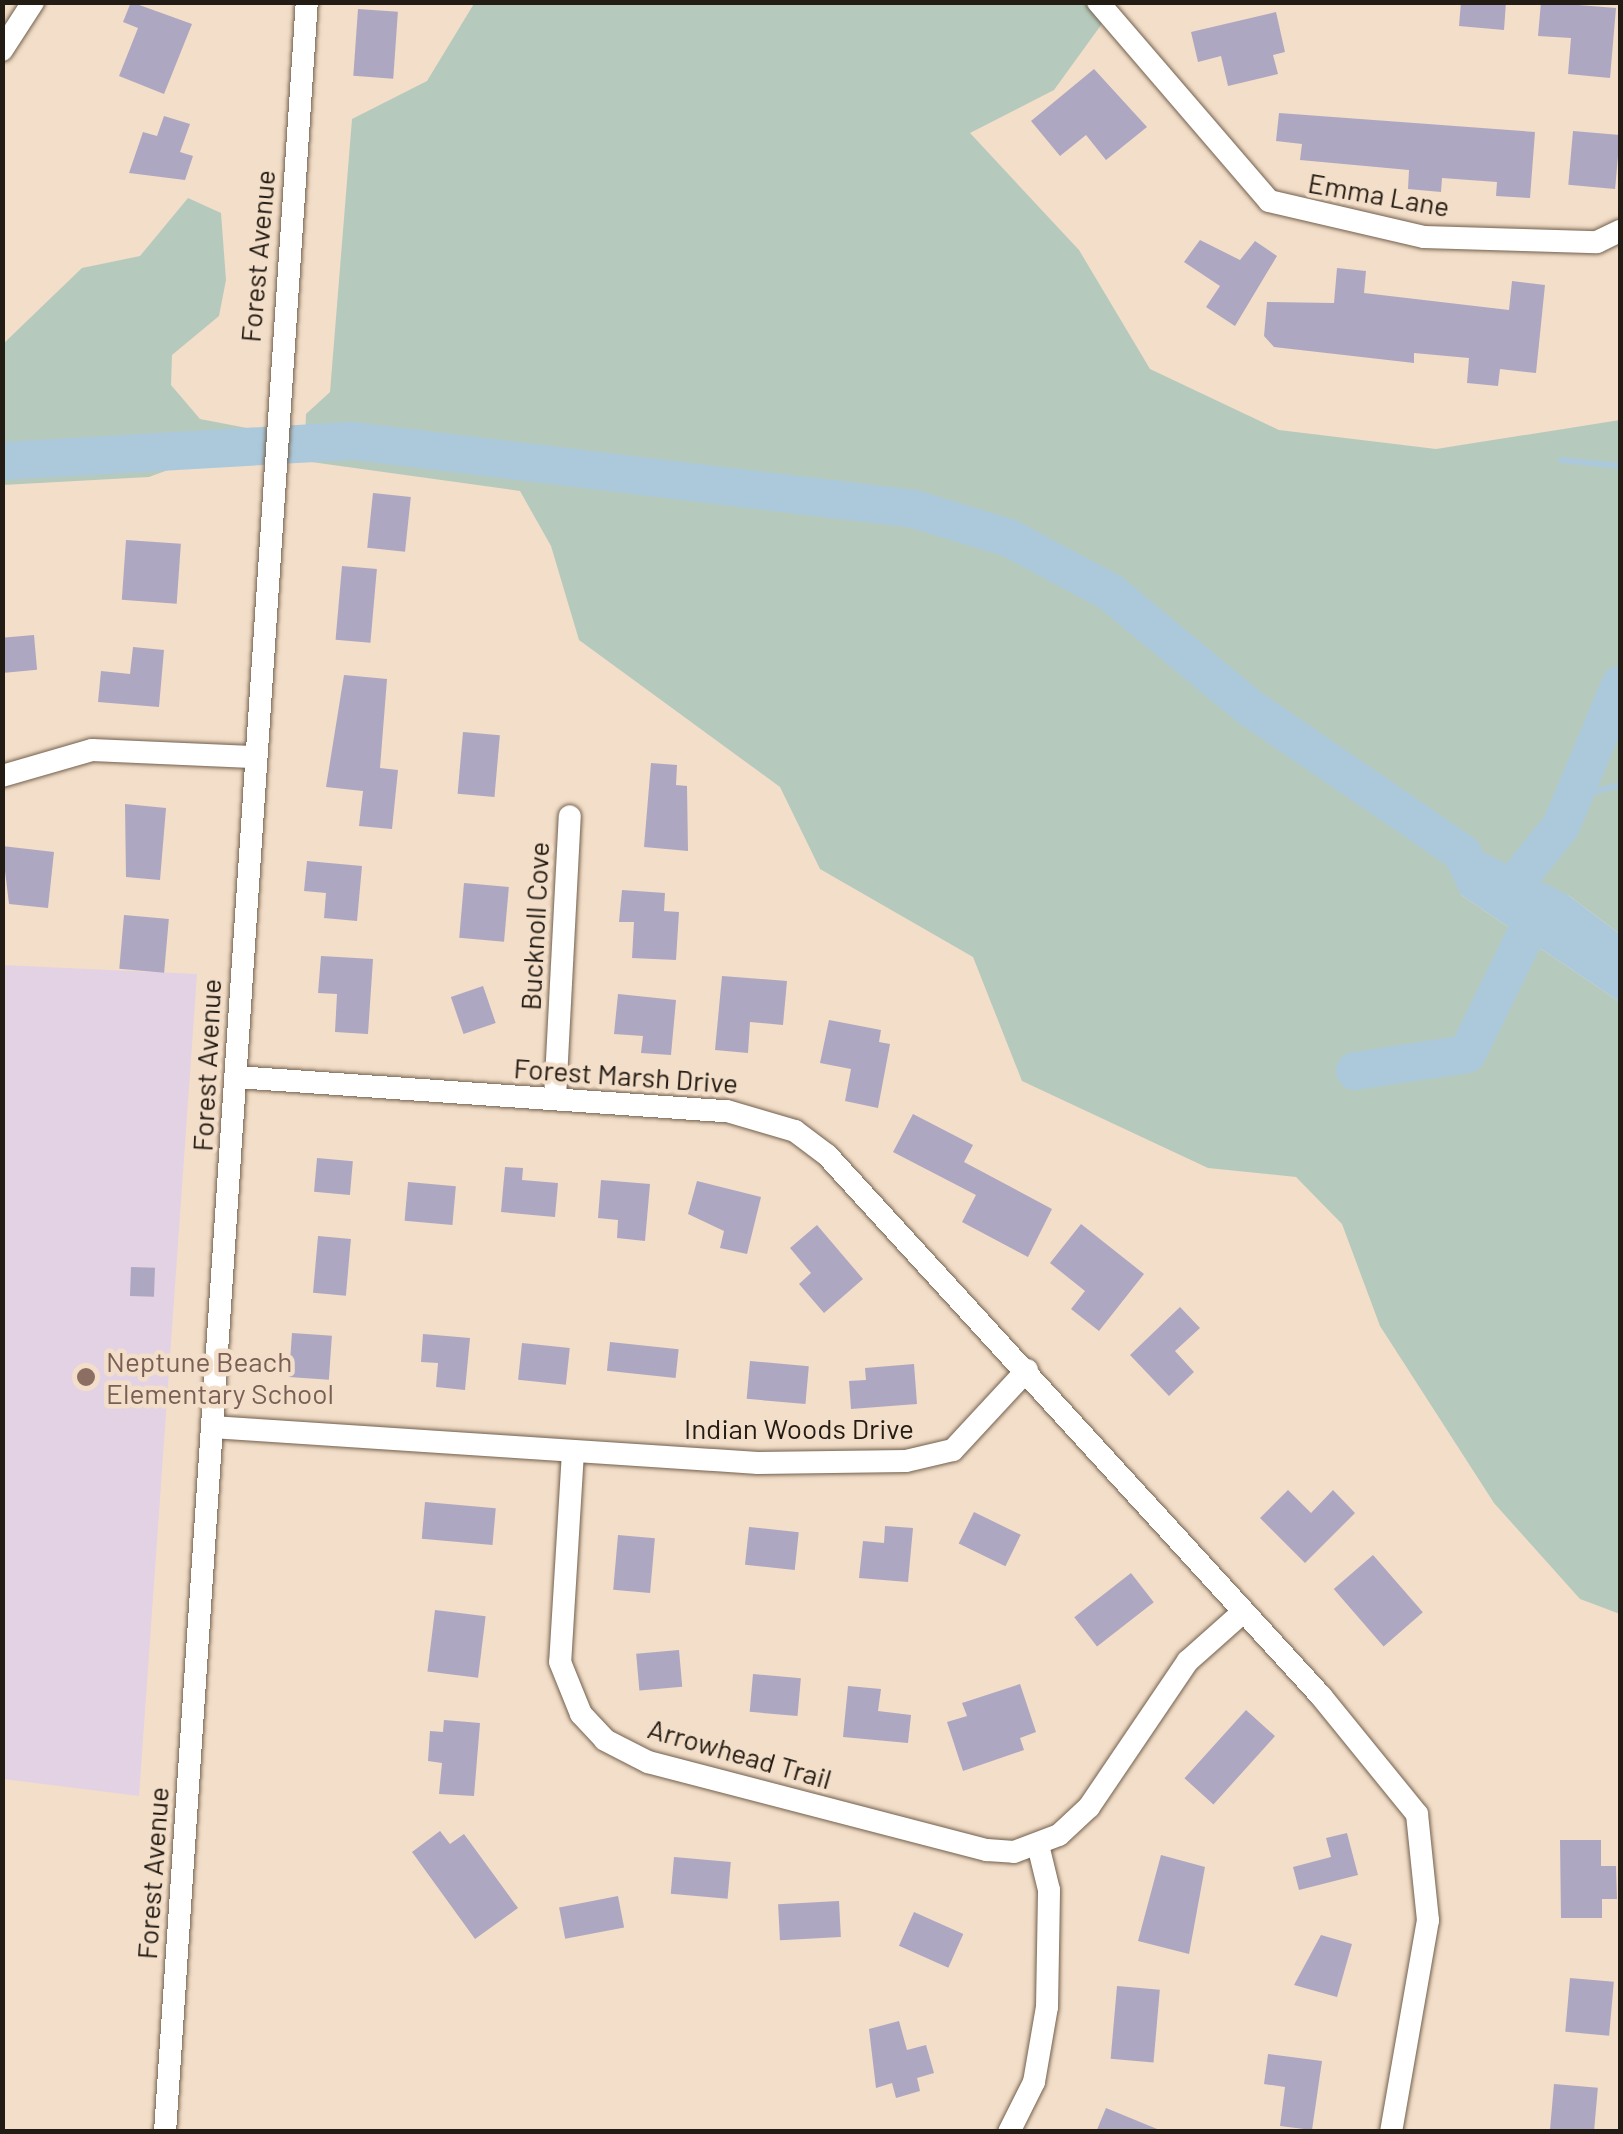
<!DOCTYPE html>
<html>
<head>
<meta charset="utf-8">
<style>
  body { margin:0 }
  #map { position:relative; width:1623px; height:2134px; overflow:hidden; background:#f3dec9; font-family:Barlow,sans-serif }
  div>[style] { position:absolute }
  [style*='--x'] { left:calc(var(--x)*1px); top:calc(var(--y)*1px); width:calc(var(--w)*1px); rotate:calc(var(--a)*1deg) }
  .education>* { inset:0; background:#e3d2e3 }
  .green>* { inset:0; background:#b5cabd }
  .water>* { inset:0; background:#acc9db }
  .stream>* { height:6px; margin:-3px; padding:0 3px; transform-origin:3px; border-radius:3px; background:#acc9db }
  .river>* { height:38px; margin:-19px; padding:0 19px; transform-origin:19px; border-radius:19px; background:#acc9db }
  .building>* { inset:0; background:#aea7c1; transform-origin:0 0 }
  .roads { filter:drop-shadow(0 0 2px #72604d) drop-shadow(0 0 2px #72604d) }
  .minor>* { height:22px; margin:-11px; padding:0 11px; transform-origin:11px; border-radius:11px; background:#fff }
  .dots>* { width:28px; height:28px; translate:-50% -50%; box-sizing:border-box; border:5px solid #f3dec9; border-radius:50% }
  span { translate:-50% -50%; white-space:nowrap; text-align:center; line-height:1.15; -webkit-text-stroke:9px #f3dec9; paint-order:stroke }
  .street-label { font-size:28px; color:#231c14 }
  .education-label { font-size:28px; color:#785e54 }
  .left { translate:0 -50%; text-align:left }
  .frame { position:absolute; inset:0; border:5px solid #231c14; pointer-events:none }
</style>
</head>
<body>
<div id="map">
  <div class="education">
    <div style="clip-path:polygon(2px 965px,197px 974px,139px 1796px,3px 1779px)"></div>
  </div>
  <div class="green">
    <div style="clip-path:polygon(475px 2px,1117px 3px,1054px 90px,970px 133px,1079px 250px,1150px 369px,1279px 430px,1436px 449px,1620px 420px,1620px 934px,1568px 895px,1461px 895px,1620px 1002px,1620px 1614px,1580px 1599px,1494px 1503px,1380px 1326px,1342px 1224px,1296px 1177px,1208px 1168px,1022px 1081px,973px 957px,820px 869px,780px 787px,579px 640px,551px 546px,520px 491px,304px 461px,306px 414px,330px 392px,352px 119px,427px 81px)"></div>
    <div style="clip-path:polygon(188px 198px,221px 213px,226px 280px,219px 316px,172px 355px,171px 385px,200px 419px,247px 428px,243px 465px,195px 460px,149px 477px,3px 485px,3px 344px,82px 268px,140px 256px)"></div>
  </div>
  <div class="water">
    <div style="clip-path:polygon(1426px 823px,1568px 895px,1620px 934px,1620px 1002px,1461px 895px)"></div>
  </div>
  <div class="stream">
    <div style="--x:1561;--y:460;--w:59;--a:5.8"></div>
    <div style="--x:1574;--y:797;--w:48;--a:-14.6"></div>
  </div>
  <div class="river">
    <div style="--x:2;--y:461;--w:352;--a:-3.3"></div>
    <div style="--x:353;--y:441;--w:565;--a:6.91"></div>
    <div style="--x:914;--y:509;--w:99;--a:17"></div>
    <div style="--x:1009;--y:538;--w:115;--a:28.1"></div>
    <div style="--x:1110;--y:592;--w:180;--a:39.6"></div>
    <div style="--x:1249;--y:707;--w:260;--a:34.4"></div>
    <div style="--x:1510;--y:889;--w:81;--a:-51"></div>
    <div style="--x:1561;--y:826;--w:153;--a:-67.3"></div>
    <div style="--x:1355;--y:1071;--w:113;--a:-8.6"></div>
    <div style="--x:1467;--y:1054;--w:159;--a:-63.9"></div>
  </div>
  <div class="building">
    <div style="clip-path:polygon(131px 2px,192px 24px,164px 94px,119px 76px,138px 28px,123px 22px)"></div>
    <div style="clip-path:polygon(1461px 2px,1506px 2px,1504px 30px,1459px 26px)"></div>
    <div style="clip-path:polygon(1541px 2px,1616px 8px,1610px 78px,1568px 74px,1571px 38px,1538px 36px)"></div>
    <div style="left:358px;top:9px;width:40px;height:67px;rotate:4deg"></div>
    <div style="clip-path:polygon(1276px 12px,1285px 52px,1273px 55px,1278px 74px,1228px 86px,1221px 56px,1198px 62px,1191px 32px)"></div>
    <div style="clip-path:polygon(1094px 69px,1147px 127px,1106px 160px,1086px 135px,1060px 156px,1031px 121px)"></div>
    <div style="clip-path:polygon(1279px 113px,1535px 132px,1530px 198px,1496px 196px,1497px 182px,1442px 178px,1441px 192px,1408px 189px,1409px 170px,1300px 160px,1302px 144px,1276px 141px)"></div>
    <div style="clip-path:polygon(164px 116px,190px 124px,180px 152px,193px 156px,185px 180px,129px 173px,143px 132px,157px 136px)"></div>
    <div style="left:1573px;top:131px;width:47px;height:54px;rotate:5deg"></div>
    <div style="clip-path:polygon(1200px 240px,1240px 260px,1255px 241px,1277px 256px,1235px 326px,1206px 307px,1220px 286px,1184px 262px)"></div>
    <div style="clip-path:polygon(1337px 268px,1366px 271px,1364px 293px,1509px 310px,1512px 281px,1545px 285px,1536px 373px,1500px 369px,1498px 386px,1467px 383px,1469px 358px,1414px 353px,1414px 363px,1274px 347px,1264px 336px,1267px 302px,1334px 303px)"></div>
    <div style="left:373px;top:493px;width:38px;height:55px;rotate:6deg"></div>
    <div style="left:126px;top:540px;width:55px;height:60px;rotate:4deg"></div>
    <div style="left:342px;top:566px;width:35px;height:74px;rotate:5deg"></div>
    <div style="left:34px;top:635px;width:35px;height:32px;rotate:85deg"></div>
    <div style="clip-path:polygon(133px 647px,164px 650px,159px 707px,98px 702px,101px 671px,130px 674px)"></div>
    <div style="clip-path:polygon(344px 675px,387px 679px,380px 768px,398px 770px,392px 829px,359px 826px,363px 791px,326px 787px)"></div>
    <div style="left:463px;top:732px;width:37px;height:62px;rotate:5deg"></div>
    <div style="clip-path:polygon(651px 763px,677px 765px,676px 785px,687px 786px,688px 851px,644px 847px)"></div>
    <div style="clip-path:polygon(125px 804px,166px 808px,160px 880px,126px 877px)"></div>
    <div style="clip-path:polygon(2px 846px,54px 852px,48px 908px,9px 904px)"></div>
    <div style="clip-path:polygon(307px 861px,362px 866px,357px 921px,324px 918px,326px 893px,304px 891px)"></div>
    <div style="left:464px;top:883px;width:45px;height:55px;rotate:5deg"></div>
    <div style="clip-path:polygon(622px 890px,665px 893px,664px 911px,679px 912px,676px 960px,632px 958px,634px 922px,619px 922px)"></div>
    <div style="left:124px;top:915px;width:45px;height:54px;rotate:5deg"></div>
    <div style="clip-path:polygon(321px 956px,373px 959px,368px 1034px,335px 1032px,337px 994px,318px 993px)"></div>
    <div style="clip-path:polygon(722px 976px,787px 981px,783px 1025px,750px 1022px,748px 1053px,715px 1050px)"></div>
    <div style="left:483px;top:986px;width:39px;height:34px;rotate:71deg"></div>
    <div style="clip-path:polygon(618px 994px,676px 1000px,671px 1055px,641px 1053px,643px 1036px,614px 1034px)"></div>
    <div style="clip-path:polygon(829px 1020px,881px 1030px,879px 1042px,890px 1044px,878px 1108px,845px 1101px,851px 1069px,820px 1063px)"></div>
    <div style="clip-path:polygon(913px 1114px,973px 1145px,964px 1162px,1052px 1209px,1028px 1257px,962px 1222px,976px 1195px,893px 1152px)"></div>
    <div style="left:317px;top:1158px;width:36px;height:34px;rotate:5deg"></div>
    <div style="clip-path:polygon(505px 1167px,523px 1168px,522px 1180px,558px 1183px,555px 1217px,501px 1212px)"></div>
    <div style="clip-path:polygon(601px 1180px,650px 1184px,645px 1241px,617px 1238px,618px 1220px,598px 1218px)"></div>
    <div style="clip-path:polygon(697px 1181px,761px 1197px,747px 1254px,720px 1248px,724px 1231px,688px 1214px)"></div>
    <div style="left:408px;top:1182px;width:48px;height:39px;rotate:5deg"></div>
    <div style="clip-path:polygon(1081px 1224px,1144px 1274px,1099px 1331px,1071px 1309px,1085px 1291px,1050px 1263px)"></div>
    <div style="clip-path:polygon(817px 1225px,863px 1279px,824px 1313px,799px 1284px,811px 1273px,790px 1248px)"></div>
    <div style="left:318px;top:1236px;width:33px;height:57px;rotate:5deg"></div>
    <div style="left:131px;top:1267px;width:24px;height:29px;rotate:2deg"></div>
    <div style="clip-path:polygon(1180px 1307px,1200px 1328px,1175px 1351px,1194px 1372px,1169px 1396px,1130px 1355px)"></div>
    <div style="left:292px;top:1333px;width:40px;height:44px;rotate:4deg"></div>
    <div style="clip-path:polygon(423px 1334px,470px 1338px,465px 1390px,436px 1387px,438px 1363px,421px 1362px)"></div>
    <div style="left:610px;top:1342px;width:69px;height:29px;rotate:6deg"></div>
    <div style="left:522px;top:1343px;width:48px;height:37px;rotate:6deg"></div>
    <div style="left:750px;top:1361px;width:59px;height:38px;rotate:5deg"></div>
    <div style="clip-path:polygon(914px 1364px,917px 1404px,851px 1409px,849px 1381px,866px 1380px,865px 1368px)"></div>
    <div style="clip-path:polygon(1288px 1490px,1311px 1513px,1333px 1490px,1355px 1513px,1305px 1563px,1260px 1518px)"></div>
    <div style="left:425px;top:1502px;width:71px;height:37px;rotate:5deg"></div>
    <div style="left:974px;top:1512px;width:52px;height:35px;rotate:26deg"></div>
    <div style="clip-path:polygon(885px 1526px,913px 1528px,908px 1582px,859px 1578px,863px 1541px,884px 1543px)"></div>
    <div style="left:749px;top:1527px;width:50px;height:38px;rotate:6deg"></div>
    <div style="left:618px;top:1535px;width:37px;height:55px;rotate:5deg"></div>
    <div style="left:1373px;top:1555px;width:76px;height:52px;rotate:49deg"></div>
    <div style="left:1131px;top:1573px;width:37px;height:72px;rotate:52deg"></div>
    <div style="left:435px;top:1610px;width:51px;height:62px;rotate:7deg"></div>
    <div style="left:679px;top:1650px;width:37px;height:43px;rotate:85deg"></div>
    <div style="left:753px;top:1674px;width:48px;height:38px;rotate:5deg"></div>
    <div style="clip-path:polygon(1020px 1684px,1036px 1732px,1020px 1738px,1024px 1750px,963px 1771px,947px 1722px,967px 1716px,962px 1703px)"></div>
    <div style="clip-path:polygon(848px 1686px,881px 1689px,878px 1711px,911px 1715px,908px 1743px,843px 1737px)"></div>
    <div style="left:1246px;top:1710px;width:39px;height:92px;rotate:42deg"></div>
    <div style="clip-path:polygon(444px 1720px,480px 1723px,474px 1796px,439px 1794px,442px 1763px,428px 1761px,430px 1731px,443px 1732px)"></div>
    <div style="clip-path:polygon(440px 1831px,450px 1844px,464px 1834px,518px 1908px,475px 1939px,412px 1852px)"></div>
    <div style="clip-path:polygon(1347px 1833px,1358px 1875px,1299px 1890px,1293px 1867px,1331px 1857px,1326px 1838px)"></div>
    <div style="clip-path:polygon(1560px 1840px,1601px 1840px,1601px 1866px,1616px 1866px,1617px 1899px,1602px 1899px,1602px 1918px,1561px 1918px)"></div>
    <div style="clip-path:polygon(1161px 1855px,1205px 1867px,1189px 1954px,1138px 1941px)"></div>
    <div style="left:674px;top:1857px;width:57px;height:37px;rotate:5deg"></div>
    <div style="left:618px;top:1896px;width:32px;height:60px;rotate:79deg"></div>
    <div style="left:839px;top:1901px;width:36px;height:61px;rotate:87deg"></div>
    <div style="left:914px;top:1912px;width:54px;height:37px;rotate:24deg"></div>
    <div style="clip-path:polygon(1321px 1935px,1352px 1944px,1337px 1997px,1294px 1985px)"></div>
    <div style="left:1570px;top:1978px;width:44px;height:54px;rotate:5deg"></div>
    <div style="left:1117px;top:1986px;width:43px;height:73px;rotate:5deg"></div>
    <div style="clip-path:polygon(899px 2021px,907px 2050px,926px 2045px,934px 2073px,917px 2078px,920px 2091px,896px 2098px,892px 2083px,876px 2088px,869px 2029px)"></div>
    <div style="clip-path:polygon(1268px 2054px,1322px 2061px,1312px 2130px,1280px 2126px,1285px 2087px,1264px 2084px)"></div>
    <div style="left:1554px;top:2084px;width:44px;height:48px;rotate:5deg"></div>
    <div style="clip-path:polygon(1106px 2108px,1162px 2131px,1162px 2132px,1096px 2132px)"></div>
  </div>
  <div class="roads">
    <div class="minor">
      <div style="--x:1098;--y:2;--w:262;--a:49.3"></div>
      <div style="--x:1269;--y:201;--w:159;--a:13.1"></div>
      <div style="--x:1424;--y:237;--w:173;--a:1.7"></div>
      <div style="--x:1597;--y:242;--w:25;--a:-26"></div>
      <div style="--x:2;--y:50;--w:57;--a:-57.1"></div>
      <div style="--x:2;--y:776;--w:94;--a:-16.1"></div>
      <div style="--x:92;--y:750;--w:160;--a:2.5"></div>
      <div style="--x:236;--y:1077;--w:492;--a:4"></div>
      <div style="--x:727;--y:1111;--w:71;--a:16.4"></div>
      <div style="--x:795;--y:1131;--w:40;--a:37"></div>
      <div style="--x:827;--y:1155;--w:733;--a:47.6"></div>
      <div style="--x:1321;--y:1696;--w:152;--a:50.9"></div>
      <div style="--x:1417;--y:1814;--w:107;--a:84.1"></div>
      <div style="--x:1428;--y:1920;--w:215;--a:99.9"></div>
      <div style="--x:555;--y:1098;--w:282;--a:-87"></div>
      <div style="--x:212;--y:1427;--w:547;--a:3.77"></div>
      <div style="--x:758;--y:1463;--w:148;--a:-0.8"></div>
      <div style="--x:906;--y:1461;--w:48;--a:-13.2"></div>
      <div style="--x:953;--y:1450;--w:109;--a:-47.2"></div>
      <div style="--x:573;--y:1452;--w:210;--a:93.5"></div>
      <div style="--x:560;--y:1662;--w:56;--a:68"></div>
      <div style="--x:581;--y:1714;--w:35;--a:47"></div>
      <div style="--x:605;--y:1740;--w:48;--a:27.1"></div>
      <div style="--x:648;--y:1762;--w:350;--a:14.6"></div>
      <div style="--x:987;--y:1850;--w:27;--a:4"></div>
      <div style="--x:1014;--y:1852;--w:48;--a:-20.7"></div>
      <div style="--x:1059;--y:1835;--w:41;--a:-43"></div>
      <div style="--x:1089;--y:1807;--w:176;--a:-55.9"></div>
      <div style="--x:1188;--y:1661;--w:71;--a:-41.6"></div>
      <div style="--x:165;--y:2132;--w:2135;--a:-86.19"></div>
      <div style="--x:1009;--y:2132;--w:56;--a:-63.4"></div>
      <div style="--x:1034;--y:2082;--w:76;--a:-80.2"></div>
      <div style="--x:1047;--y:2007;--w:117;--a:-89"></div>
      <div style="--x:1049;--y:1890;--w:46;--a:-103.7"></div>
    </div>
  </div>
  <div class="dots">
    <div style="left:86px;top:1377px;background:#8d6e63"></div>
  </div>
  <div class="street-label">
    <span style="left:1379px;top:194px;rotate:10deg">Emma Lane</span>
    <span style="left:257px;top:256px;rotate:-85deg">Forest Avenue</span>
    <span style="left:534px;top:926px;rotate:-87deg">Bucknoll Cove</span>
    <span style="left:206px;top:1065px;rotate:-87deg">Forest Avenue</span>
    <span style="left:626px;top:1075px;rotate:4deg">Forest Marsh Drive</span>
    <span style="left:799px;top:1428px">Indian Woods Drive</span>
    <span style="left:740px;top:1753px;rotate:16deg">Arrowhead Trail</span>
    <span style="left:152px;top:1873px;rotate:-86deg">Forest Avenue</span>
  </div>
  <div class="education-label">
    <span class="left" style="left:106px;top:1377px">Neptune Beach<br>Elementary School</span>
  </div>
  <div class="frame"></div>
</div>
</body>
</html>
